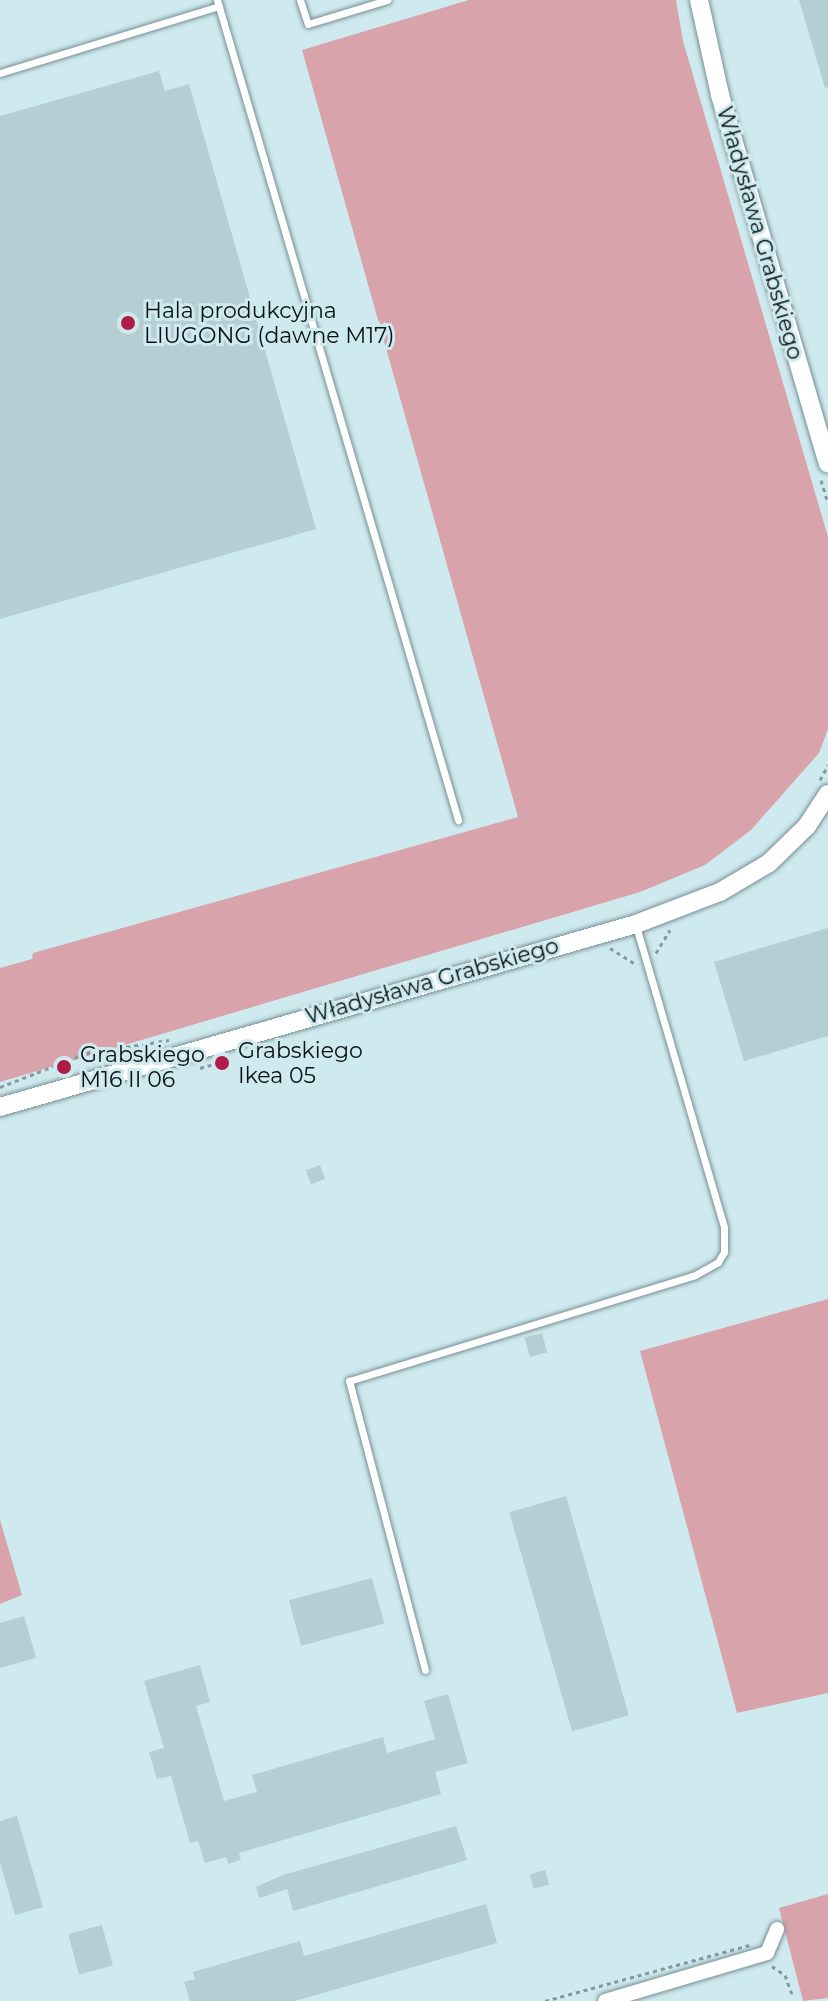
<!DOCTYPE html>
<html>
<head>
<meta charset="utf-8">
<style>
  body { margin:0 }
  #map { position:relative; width:828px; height:2001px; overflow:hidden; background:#cfeaef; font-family:Montserrat,sans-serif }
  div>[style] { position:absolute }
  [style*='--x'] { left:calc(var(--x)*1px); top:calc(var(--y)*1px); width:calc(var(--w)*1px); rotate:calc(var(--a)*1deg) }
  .green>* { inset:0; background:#d8a3aa }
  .building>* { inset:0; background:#b4ced3; transform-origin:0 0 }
  .path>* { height:3px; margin-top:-1.5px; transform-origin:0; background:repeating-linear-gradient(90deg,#869a9e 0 4px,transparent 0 8px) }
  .roads { filter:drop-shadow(0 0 2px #778f94) drop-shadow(0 0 2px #778f94) }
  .service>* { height:7px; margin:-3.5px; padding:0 3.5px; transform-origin:3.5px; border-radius:3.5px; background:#fff }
  .minor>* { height:14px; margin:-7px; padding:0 7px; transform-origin:7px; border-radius:7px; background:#fff }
  .tertiary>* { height:18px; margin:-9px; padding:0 9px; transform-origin:9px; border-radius:9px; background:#fff }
  .dots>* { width:22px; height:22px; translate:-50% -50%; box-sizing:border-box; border:4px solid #cfeaef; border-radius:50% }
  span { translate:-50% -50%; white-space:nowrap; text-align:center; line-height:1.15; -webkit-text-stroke:6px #cfeaef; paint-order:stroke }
  .street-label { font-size:22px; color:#091214 }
  .poi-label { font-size:22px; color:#091214 }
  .left { translate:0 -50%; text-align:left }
</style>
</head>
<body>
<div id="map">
  <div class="green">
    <div style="clip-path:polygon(469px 0,676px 0,683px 41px,828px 537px,828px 729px,819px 753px,751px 830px,705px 865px,640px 892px,0 1082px,0 968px,32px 959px,33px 953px,518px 817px,302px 50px)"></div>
    <div style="clip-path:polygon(828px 1299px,828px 1693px,737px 1713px,640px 1351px)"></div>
    <div style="clip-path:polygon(0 1520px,22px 1595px,0 1604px)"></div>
    <div style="clip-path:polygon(828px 1894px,828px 1998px,803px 2001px,779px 1908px)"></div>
  </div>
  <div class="building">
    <div style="clip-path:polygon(799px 0,828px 0,828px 87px,825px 88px)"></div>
    <div style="clip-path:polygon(159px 71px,165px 91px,189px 84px,316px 529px,0 619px,0 116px)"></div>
    <div style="clip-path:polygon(828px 928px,828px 1036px,744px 1061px,714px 962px)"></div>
    <div style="left:320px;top:1165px;width:15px;height:15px;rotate:70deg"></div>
    <div style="left:542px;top:1333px;width:20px;height:18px;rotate:75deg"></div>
    <div style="left:566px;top:1496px;width:228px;height:59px;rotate:74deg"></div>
    <div style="left:372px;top:1578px;width:47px;height:86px;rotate:75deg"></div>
    <div style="clip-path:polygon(24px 1616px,36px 1658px,0 1668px,0 1623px)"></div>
    <div style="clip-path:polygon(200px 1665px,210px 1702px,196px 1706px,224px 1801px,257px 1792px,252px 1775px,383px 1737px,387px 1753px,435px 1739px,424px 1701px,448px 1694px,468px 1763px,435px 1772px,441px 1794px,239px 1853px,241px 1860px,228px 1864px,226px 1857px,205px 1863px,198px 1841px,190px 1843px,171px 1776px,157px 1779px,149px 1752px,164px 1748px,144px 1681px)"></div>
    <div style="clip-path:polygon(17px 1816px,43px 1907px,15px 1915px,0 1862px,0 1821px)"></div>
    <div style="clip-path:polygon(456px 1826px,467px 1860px,293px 1911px,287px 1889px,259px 1898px,256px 1887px,283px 1875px)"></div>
    <div style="left:545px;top:1870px;width:15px;height:16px;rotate:74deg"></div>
    <div style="clip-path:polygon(486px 1904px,497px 1943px,295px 2001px,190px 2001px,184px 1982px,195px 1979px,193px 1972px,300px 1941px,304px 1956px)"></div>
    <div style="left:102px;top:1925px;width:42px;height:35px;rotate:75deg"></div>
  </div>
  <div class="path">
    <div style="--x:821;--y:480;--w:24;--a:73"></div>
    <div style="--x:820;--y:780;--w:17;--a:-62"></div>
    <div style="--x:610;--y:948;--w:31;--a:32"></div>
    <div style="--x:656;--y:953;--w:27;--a:-59"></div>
    <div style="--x:200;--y:1068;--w:25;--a:-16"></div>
    <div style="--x:0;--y:1087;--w:93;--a:-21.3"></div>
    <div style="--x:87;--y:1053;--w:83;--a:-9"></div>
    <div style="--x:772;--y:1966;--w:16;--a:35"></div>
    <div style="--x:785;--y:1975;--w:20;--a:70"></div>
    <div style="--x:545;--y:2001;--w:213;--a:-15.3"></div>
  </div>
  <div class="roads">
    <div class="service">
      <div style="--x:217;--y:0;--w:855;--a:73.62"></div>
      <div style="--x:300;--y:0;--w:25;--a:72"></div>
      <div style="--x:308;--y:24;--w:83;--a:-16.9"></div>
      <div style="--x:0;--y:73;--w:229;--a:-17"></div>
      <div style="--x:425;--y:1670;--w:299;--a:-104.7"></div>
      <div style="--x:349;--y:1381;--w:362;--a:-17"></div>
      <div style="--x:695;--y:1275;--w:26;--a:-29"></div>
      <div style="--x:718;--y:1262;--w:12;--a:-59"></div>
      <div style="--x:724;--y:1252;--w:25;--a:-90"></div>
      <div style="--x:724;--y:1227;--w:314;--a:-106.3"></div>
    </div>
    <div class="minor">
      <div style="--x:605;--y:2001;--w:169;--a:-16.5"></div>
      <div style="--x:767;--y:1953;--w:26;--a:-67"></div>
    </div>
    <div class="tertiary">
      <div style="--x:699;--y:0;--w:97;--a:77.5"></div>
      <div style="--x:720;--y:95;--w:384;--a:73.7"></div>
      <div style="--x:0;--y:1107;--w:662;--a:-16.05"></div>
      <div style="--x:636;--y:924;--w:90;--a:-20.9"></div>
      <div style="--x:720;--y:892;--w:57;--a:-30.6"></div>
      <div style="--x:769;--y:863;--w:53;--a:-44.2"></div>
      <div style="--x:807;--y:826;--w:38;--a:-57"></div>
    </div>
  </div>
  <div class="dots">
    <div style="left:128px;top:323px;background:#af1c48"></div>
    <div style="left:222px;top:1063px;background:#af1c48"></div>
    <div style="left:64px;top:1067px;background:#af1c48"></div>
  </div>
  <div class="street-label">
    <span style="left:760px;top:233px;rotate:74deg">Władysława Grabskiego</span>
    <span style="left:432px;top:981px;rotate:-16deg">Władysława Grabskiego</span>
  </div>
  <div class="poi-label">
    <span class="left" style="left:144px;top:323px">Hala produkcyjna<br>LIUGONG (dawne M17)</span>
    <span class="left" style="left:238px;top:1063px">Grabskiego<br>Ikea 05</span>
    <span class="left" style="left:80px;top:1067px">Grabskiego<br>M16 II 06</span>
  </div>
</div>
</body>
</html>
